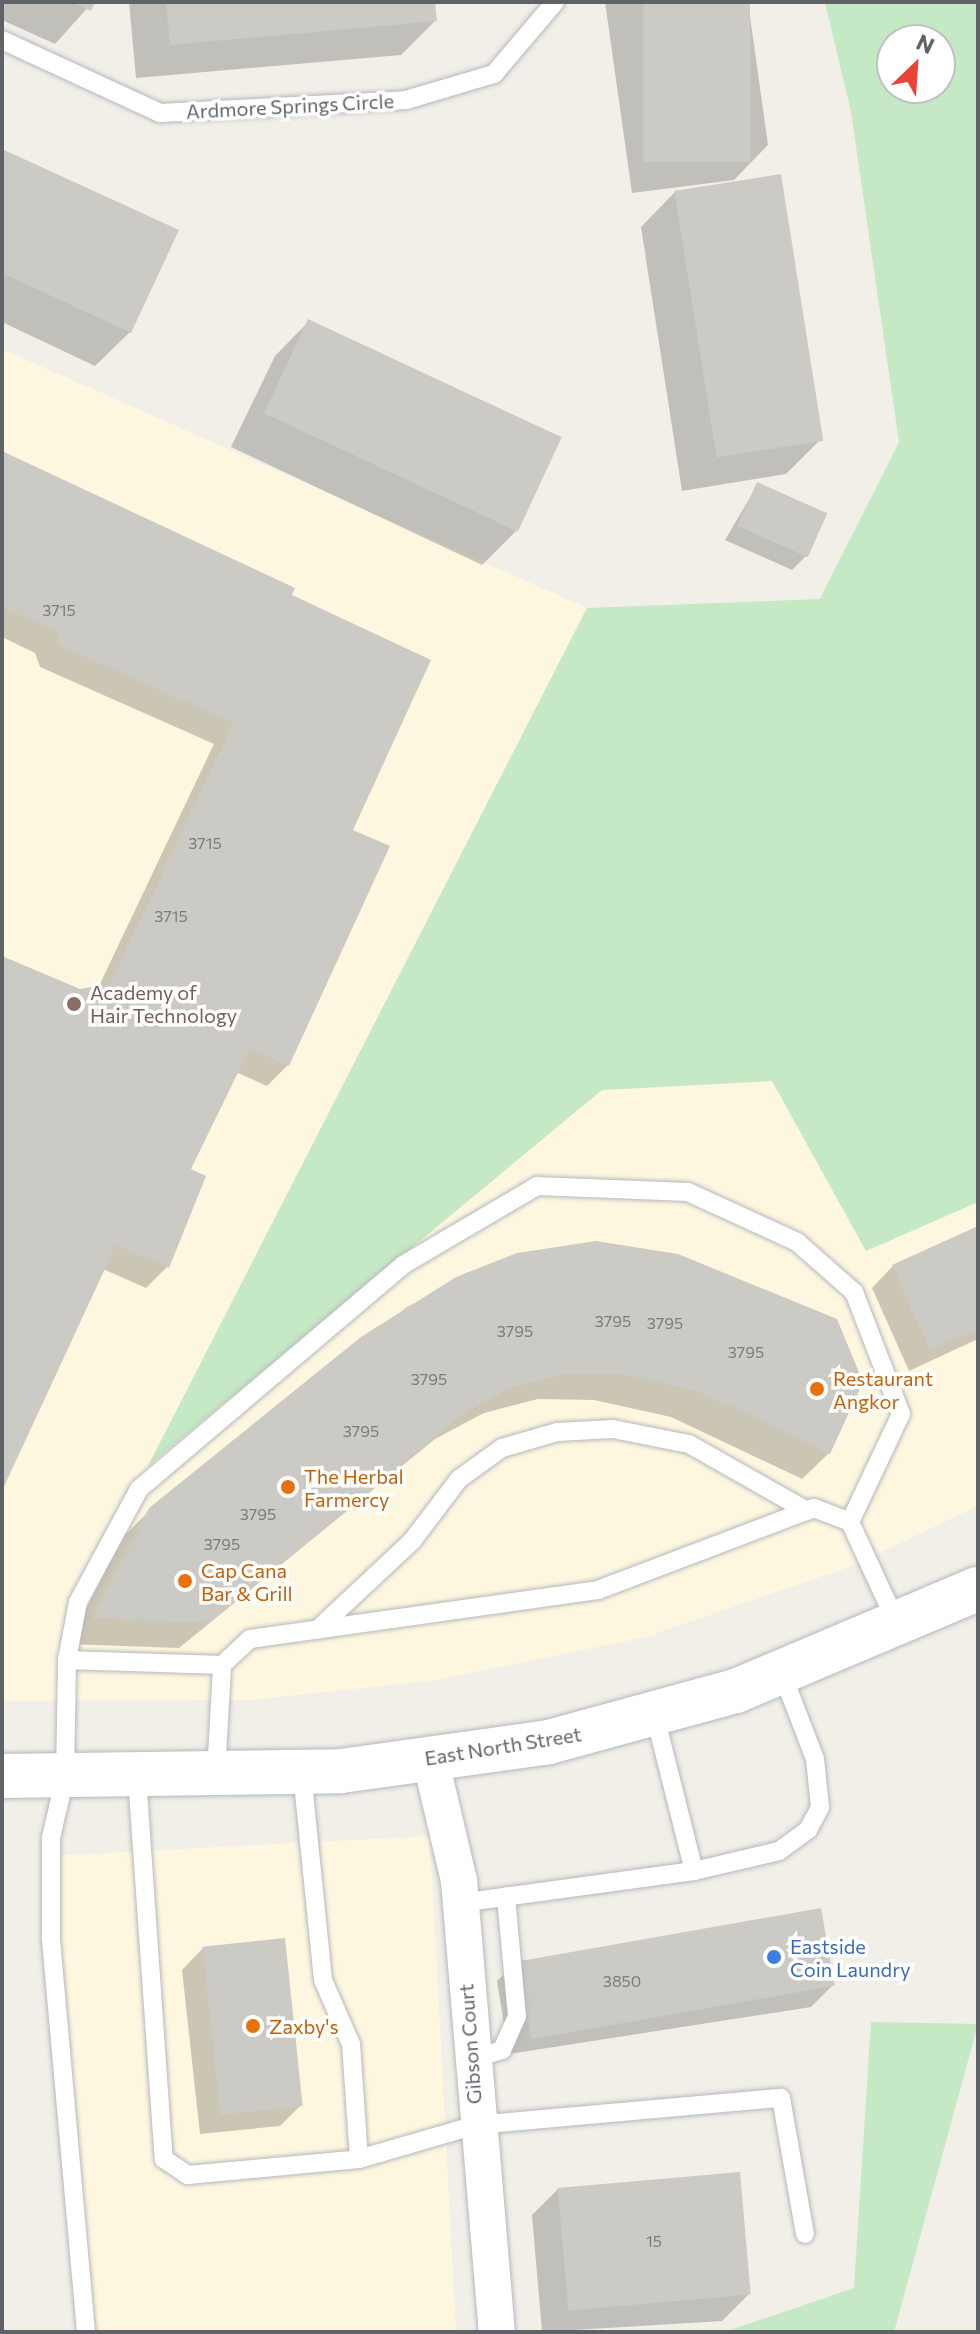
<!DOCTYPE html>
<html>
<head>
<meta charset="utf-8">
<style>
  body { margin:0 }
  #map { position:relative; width:980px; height:2334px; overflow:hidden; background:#f1efe8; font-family:Commissioner,sans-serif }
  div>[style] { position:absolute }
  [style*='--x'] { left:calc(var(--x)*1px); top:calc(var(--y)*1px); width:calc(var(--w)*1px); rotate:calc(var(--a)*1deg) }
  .commercial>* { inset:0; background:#fef7e0; transform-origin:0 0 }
  .green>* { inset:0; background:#c5e8c5 }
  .shadow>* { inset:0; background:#0003 }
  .building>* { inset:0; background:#cccac5; transform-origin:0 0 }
  .roads { filter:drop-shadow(0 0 2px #b5b8bc) drop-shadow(0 0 2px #b5b8bc) }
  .lane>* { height:18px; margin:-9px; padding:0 9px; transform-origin:9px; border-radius:9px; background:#fff }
  .street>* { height:36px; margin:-18px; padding:0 18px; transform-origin:18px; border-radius:18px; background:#fff }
  .secondary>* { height:44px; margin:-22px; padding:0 22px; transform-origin:22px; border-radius:22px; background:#fff }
  .dots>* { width:22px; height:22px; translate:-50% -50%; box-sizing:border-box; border:4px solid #fff; border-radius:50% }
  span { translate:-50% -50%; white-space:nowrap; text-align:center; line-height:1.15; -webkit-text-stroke:7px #fff; paint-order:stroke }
  .number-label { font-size:16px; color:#7a7d7f }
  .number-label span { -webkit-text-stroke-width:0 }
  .street-label { font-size:20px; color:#5f6368 }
  .education-label { font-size:20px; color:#785e54 }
  .left { translate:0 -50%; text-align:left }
  .food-label { font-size:20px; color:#c56008 }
  .shop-label { font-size:20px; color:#366cbe }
  .frame { position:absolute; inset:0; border:4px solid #5f6368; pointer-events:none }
  .north { position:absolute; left:876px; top:24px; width:80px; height:80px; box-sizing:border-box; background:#fff; border:2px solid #bfc1c3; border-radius:50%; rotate:25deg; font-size:22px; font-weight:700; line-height:32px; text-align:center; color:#5f6368 }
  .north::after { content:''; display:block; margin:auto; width:28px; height:36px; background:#ea4335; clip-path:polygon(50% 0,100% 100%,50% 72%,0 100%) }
</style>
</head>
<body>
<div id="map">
  <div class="commercial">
    <div style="clip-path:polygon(2px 349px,587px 608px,149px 1464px,602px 1090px,772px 1081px,866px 1251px,978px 1202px,978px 1506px,849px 1567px,646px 1637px,436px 1680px,251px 1700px,2px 1701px)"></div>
    <div style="left:430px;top:1836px;width:497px;height:376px;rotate:87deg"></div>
  </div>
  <div class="green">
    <div style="clip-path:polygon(evenodd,825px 2px,978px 2px,978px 1202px,866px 1251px,772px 1081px,602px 1090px,148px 1466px,587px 608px,820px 599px,899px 442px,851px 112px,825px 2px,892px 40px,940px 40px,940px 88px,892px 88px,892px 40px)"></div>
    <div style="clip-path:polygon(871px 2022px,978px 2024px,894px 2332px,724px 2332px,854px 2288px)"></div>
  </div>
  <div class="shadow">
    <div style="clip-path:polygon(2px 2px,93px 2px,55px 44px,2px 20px)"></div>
    <div style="clip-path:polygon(129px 2px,433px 2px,435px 21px,401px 55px,136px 78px)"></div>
    <div style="clip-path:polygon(605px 2px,748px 2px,768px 145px,734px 180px,632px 193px)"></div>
    <div style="clip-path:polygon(2px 151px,130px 332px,95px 366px,2px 322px)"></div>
    <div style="clip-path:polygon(675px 192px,820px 440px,786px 474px,682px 491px,641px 227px)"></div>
    <div style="clip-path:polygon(309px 321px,516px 531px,482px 565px,231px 447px,275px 356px)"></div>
    <div style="clip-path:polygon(2px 454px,289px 596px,351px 831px,288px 1065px,267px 1086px,236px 1072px,189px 1170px,167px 1267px,146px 1288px,103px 1269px,2px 1487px,2px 958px,80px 991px,98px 988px,214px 744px,40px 667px,35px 653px,2px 637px)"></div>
    <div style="clip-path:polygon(758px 484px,806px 556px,792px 570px,725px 540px)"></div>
    <div style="clip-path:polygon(978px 1228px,978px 1339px,909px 1371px,872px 1288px,893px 1266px)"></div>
    <div style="clip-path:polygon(518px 1255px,829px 1453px,802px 1479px,671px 1417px,594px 1400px,538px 1399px,484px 1413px,435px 1439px,179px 1648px,68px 1644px,123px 1537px,151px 1509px,407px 1307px)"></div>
    <div style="clip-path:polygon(203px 1948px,301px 2105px,280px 2126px,200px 2134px,182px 1970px)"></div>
    <div style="clip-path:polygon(518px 1960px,832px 1986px,811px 2007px,509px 2054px,497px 1981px)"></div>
    <div style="clip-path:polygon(559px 2188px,749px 2294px,722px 2321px,542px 2332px,532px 2215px)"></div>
  </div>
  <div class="building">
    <div style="clip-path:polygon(71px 2px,95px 2px,91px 11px)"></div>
    <div style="clip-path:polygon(166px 2px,435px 2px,437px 21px,170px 45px)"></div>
    <div style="left:643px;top:2px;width:107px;height:160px"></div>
    <div style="clip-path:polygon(2px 149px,179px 230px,131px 333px,2px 273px)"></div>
    <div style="left:781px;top:174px;width:270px;height:108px;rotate:81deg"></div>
    <div style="left:308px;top:319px;width:280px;height:104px;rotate:25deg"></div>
    <div style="clip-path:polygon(2px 451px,295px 588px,292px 595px,431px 660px,353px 830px,390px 846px,289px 1066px,250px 1048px,191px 1169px,206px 1176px,169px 1268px,116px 1245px,2px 1491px,2px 956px,80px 989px,110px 984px,233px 723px,61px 646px,56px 632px,2px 607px)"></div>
    <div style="left:757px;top:482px;width:77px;height:48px;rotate:24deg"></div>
    <div style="clip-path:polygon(978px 1226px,978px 1329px,930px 1351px,892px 1265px)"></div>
    <div style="clip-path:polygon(596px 1241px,678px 1254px,837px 1319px,863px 1382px,830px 1454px,698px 1391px,621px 1374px,566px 1374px,513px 1387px,464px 1413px,208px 1623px,93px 1618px,149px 1508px,361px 1337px,456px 1277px,517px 1253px)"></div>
    <div style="left:821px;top:1908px;width:79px;height:308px;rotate:80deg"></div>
    <div style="left:285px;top:1938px;width:169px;height:83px;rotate:84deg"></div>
    <div style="left:740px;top:2172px;width:123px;height:183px;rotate:85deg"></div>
  </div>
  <div class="roads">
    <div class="lane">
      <div style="--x:2;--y:40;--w:174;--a:24.8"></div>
      <div style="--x:160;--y:113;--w:246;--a:-3"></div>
      <div style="--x:406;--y:100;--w:92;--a:-16.5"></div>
      <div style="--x:494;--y:74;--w:94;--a:-49.7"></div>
      <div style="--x:317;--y:1630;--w:130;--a:-43.1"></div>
      <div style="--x:412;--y:1541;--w:78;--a:-52.8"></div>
      <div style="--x:459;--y:1479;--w:53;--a:-35.8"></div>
      <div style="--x:502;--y:1448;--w:57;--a:-16.2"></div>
      <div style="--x:557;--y:1432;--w:56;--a:-3.1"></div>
      <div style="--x:613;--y:1429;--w:77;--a:11.2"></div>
      <div style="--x:689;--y:1444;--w:136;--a:29.6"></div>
      <div style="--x:67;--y:1660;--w:59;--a:-79.3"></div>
      <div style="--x:78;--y:1602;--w:128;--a:-61.6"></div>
      <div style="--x:139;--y:1489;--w:346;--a:-40.3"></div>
      <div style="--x:403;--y:1265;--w:156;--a:-30.5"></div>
      <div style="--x:537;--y:1186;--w:151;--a:2.3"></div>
      <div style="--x:688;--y:1192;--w:120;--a:24.6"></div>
      <div style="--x:797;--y:1242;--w:76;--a:41.3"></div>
      <div style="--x:854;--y:1292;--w:131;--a:68.9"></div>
      <div style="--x:901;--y:1414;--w:119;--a:115.3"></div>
      <div style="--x:655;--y:1716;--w:160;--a:75.9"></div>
      <div style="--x:302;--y:1773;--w:208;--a:84.2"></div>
      <div style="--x:323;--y:1980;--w:70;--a:66.4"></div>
      <div style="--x:351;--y:2044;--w:115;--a:86"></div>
      <div style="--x:216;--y:1774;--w:109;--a:-86.8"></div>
      <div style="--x:222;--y:1665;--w:38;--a:-43"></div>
      <div style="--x:250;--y:1639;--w:351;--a:-8"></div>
      <div style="--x:598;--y:1590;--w:231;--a:-20.8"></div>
      <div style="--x:814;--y:1508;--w:39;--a:21"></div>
      <div style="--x:850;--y:1522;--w:115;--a:65.2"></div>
      <div style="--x:137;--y:1777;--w:383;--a:86"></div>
      <div style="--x:164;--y:2159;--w:29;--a:34"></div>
      <div style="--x:188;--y:2175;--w:172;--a:-5.3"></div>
      <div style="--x:359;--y:2159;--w:122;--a:-16.2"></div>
      <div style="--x:476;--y:2125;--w:306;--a:-5.1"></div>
      <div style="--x:781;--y:2098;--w:138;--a:80"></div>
      <div style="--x:460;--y:1903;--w:236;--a:-7.8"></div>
      <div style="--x:694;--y:1871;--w:87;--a:-13.2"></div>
      <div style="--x:779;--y:1851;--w:36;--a:-36"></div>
      <div style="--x:808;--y:1830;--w:26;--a:-62"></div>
      <div style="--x:820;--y:1807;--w:48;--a:-95.9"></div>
      <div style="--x:815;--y:1759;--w:92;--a:-111"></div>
      <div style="--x:471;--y:2060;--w:33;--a:-18"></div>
      <div style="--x:502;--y:2050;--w:37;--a:-66"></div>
      <div style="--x:517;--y:2016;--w:120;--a:-95.3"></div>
      <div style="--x:86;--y:2332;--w:398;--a:-95.1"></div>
      <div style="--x:51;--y:1936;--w:98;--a:-90"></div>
      <div style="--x:51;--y:1838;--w:63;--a:-77.1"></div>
      <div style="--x:65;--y:1777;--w:117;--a:-89"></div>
      <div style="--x:67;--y:1660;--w:155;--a:1.8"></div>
    </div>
    <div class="street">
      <div style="--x:430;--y:1758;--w:126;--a:76.7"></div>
      <div style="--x:459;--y:1881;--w:453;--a:85.2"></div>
    </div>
    <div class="secondary">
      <div style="--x:2;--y:1776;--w:339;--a:-0.8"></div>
      <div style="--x:341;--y:1771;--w:210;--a:-7.9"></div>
      <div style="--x:549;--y:1742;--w:194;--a:-15.3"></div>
      <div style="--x:736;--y:1691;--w:263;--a:-22.9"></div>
    </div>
  </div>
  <div class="dots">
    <div style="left:74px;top:1004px;background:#8d6e63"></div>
    <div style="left:817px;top:1389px;background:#e8710a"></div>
    <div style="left:288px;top:1487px;background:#e8710a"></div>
    <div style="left:185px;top:1581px;background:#e8710a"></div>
    <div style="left:774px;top:1957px;background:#3f7fe0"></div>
    <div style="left:253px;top:2026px;background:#e8710a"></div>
  </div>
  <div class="number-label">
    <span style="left:59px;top:610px">3715</span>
    <span style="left:205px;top:843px">3715</span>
    <span style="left:171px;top:916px">3715</span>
    <span style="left:613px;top:1321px">3795</span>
    <span style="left:665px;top:1323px">3795</span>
    <span style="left:515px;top:1331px">3795</span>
    <span style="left:746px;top:1352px">3795</span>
    <span style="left:429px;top:1379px">3795</span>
    <span style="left:361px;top:1431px">3795</span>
    <span style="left:258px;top:1514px">3795</span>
    <span style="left:222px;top:1544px">3795</span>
    <span style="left:622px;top:1981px">3850</span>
    <span style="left:654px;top:2241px">15</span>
  </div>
  <div class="street-label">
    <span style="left:290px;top:106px;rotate:-3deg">Ardmore Springs Circle</span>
    <span style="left:503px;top:1746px;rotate:-9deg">East North Street</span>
    <span style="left:470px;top:2044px;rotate:-94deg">Gibson Court</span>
  </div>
  <div class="education-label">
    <span class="left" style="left:90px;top:1004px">Academy of<br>Hair Technology</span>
  </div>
  <div class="food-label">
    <span class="left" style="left:833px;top:1390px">Restaurant<br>Angkor</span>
    <span class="left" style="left:304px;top:1488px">The Herbal<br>Farmercy</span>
    <span class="left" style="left:201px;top:1582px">Cap Cana<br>Bar &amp; Grill</span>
    <span class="left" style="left:269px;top:2026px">Zaxby's</span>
  </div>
  <div class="shop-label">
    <span class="left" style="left:790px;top:1958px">Eastside<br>Coin Laundry</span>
  </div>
  <div class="frame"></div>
  <div class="north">N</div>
</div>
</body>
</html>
